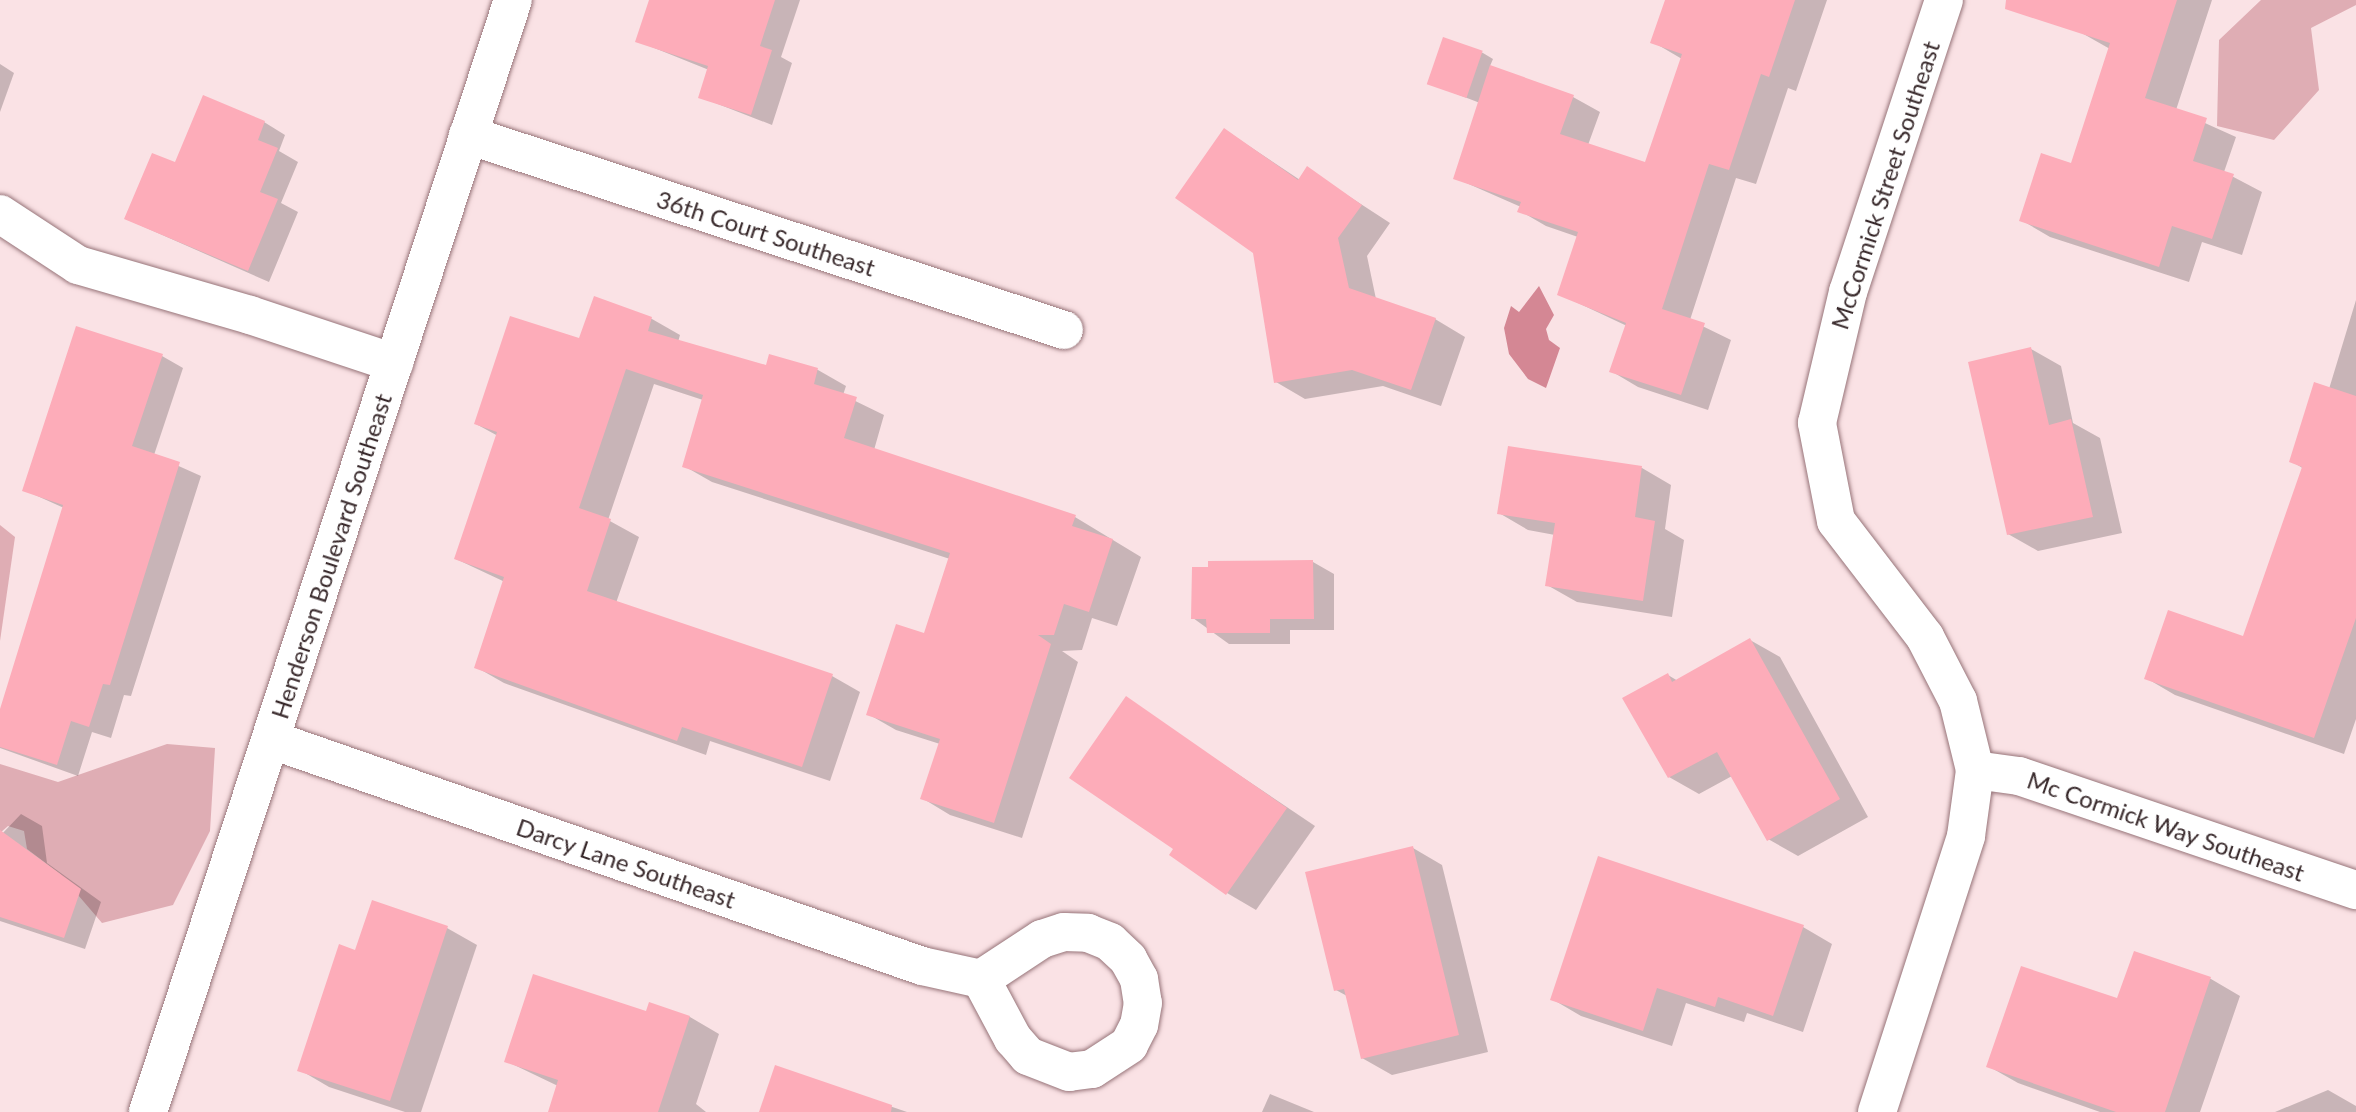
<!DOCTYPE html>
<html>
<head>
<meta charset="utf-8">
<style>
  body { margin:0 }
  #map { position:relative; width:2356px; height:1112px; overflow:hidden; background:#fae2e5; font-family:Lato,sans-serif }
  div>[style] { position:absolute }
  [style*='--x'] { left:calc(var(--x)*1px); top:calc(var(--y)*1px); width:calc(var(--w)*1px); rotate:calc(var(--a)*1deg) }
  .green>* { inset:0; background:#dfadb4 }
  .water>* { inset:0; background:#d48794 }
  .shadow>* { inset:0; background:#0003 }
  .building>* { inset:0; background:#fdacb9; transform-origin:0 0 }
  .roads { filter:drop-shadow(0 0 2px #977479) drop-shadow(0 0 2px #977479) }
  .minor>* { height:38px; margin:-19px; padding:0 19px; transform-origin:19px; border-radius:19px; background:#fff }
  .major>* { height:38px; margin:-19px; padding:0 19px; transform-origin:19px; border-radius:19px; background:#fff }
  span { translate:-50% -50%; white-space:nowrap; text-align:center; line-height:1.15; -webkit-text-stroke:5px #fff; paint-order:stroke }
  .street-label { font-size:24px; color:#392a2c }
</style>
</head>
<body>
<div id="map">
  <div class="green">
    <div style="clip-path:polygon(2261px 0,2356px 0,2356px 5px,2311px 28px,2319px 90px,2274px 140px,2217px 126px,2219px 40px)"></div>
    <div style="clip-path:polygon(0 525px,15px 537px,0 641px)"></div>
    <div style="clip-path:polygon(167px 744px,215px 748px,210px 831px,173px 905px,102px 923px,60px 874px,27px 849px,24px 831px,8px 826px,0 833px,0 764px,58px 782px)"></div>
  </div>
  <div class="water">
    <div style="clip-path:polygon(1539px 286px,1554px 315px,1546px 329px,1549px 340px,1560px 348px,1546px 388px,1528px 379px,1509px 354px,1504px 328px,1511px 306px,1519px 312px)"></div>
  </div>
  <div class="shadow">
    <div style="clip-path:polygon(651px 0,800px 0,781px 57px,792px 63px,772px 125px,700px 97px,709px 70px,637px 41px)"></div>
    <div style="clip-path:polygon(1667px 0,1827px 0,1796px 91px,1788px 88px,1756px 184px,1736px 178px,1690px 320px,1731px 340px,1708px 410px,1638px 387px,1611px 371px,1627px 326px,1559px 294px,1578px 237px,1546px 226px,1520px 211px,1521px 207px,1455px 178px,1480px 103px,1428px 83px,1444px 39px,1483px 53px,1493px 59px,1490px 66px,1573px 97px,1600px 112px,1588px 145px,1646px 165px,1682px 59px,1653px 42px)"></div>
    <div style="clip-path:polygon(2090px 0,2212px 0,2176px 110px,2236px 137px,2224px 172px,2262px 192px,2242px 255px,2202px 242px,2189px 282px,2050px 237px,2021px 220px,2073px 165px,2110px 49px,2080px 32px)"></div>
    <div style="clip-path:polygon(0 64px,14px 73px,0 112px)"></div>
    <div style="clip-path:polygon(264px 122px,285px 135px,279px 151px,298px 162px,281px 203px,298px 212px,269px 282px,126px 219px,176px 165px)"></div>
    <div style="clip-path:polygon(1225px 130px,1300px 180px,1307px 169px,1390px 223px,1367px 256px,1376px 299px,1435px 319px,1465px 337px,1441px 406px,1383px 386px,1305px 399px,1276px 382px,1254px 252px)"></div>
    <div style="clip-path:polygon(595px 299px,652px 319px,680px 335px,678px 342px,767px 367px,771px 356px,818px 370px,846px 386px,843px 395px,884px 415px,874px 450px,1075px 517px,1141px 557px,1117px 626px,1092px 618px,1082px 650px,1062px 651px,1078px 662px,1022px 838px,950px 815px,922px 798px,940px 744px,896px 730px,868px 714px,925px 635px,950px 559px,712px 482px,684px 466px,703px 400px,654px 384px,608px 520px,639px 537px,616px 603px,832px 676px,860px 692px,830px 781px,710px 741px,706px 755px,504px 683px,476px 667px,505px 582px,456px 559px,498px 436px,476px 424px,580px 340px)"></div>
    <div style="clip-path:polygon(2356px 300px,2356px 719px,2344px 754px,2175px 695px,2146px 678px,2244px 639px,2304px 469px,2291px 461px,2329px 389px)"></div>
    <div style="clip-path:polygon(2031px 349px,2061px 366px,2073px 423px,2100px 438px,2122px 533px,2038px 551px,2008px 534px)"></div>
    <div style="clip-path:polygon(162px 356px,183px 368px,154px 455px,201px 476px,131px 696px,124px 695px,111px 738px,92px 732px,78px 776px,0 748px,0 715px,64px 508px,24px 490px)"></div>
    <div style="clip-path:polygon(1509px 448px,1642px 468px,1671px 485px,1665px 529px,1684px 540px,1672px 617px,1577px 602px,1547px 585px,1555px 535px,1528px 530px,1499px 513px)"></div>
    <div style="clip-path:polygon(1313px 562px,1334px 574px,1334px 630px,1290px 630px,1290px 644px,1229px 644px,1193px 618px)"></div>
    <div style="clip-path:polygon(1750px 640px,1780px 657px,1868px 817px,1798px 856px,1768px 839px,1732px 776px,1699px 794px,1669px 777px,1668px 675px,1678px 681px)"></div>
    <div style="clip-path:polygon(1126px 699px,1315px 826px,1256px 910px,1227px 893px,1175px 849px)"></div>
    <div style="clip-path:polygon(21px 814px,42px 826px,47px 863px,101px 902px,85px 949px,0 921px,0 836px)"></div>
    <div style="clip-path:polygon(1413px 848px,1442px 865px,1488px 1052px,1392px 1075px,1362px 1058px,1347px 996px,1336px 990px)"></div>
    <div style="clip-path:polygon(1803px 927px,1832px 944px,1803px 1032px,1747px 1013px,1744px 1022px,1686px 1003px,1672px 1046px,1581px 1016px,1552px 999px)"></div>
    <div style="clip-path:polygon(447px 928px,477px 945px,421px 1112px,405px 1112px,329px 1087px,300px 1070px,356px 953px)"></div>
    <div style="clip-path:polygon(2135px 953px,2211px 979px,2240px 996px,2200px 1112px,2100px 1112px,2018px 1083px,1988px 1066px,2118px 1001px)"></div>
    <div style="clip-path:polygon(650px 1004px,690px 1017px,719px 1034px,696px 1104px,706px 1112px,550px 1112px,558px 1086px,506px 1061px,647px 1013px)"></div>
    <div style="clip-path:polygon(776px 1067px,907px 1112px,761px 1112px)"></div>
    <div style="clip-path:polygon(2328px 1090px,2356px 1106px,2356px 1112px,2275px 1112px)"></div>
    <div style="clip-path:polygon(1270px 1094px,1314px 1112px,1262px 1112px)"></div>
  </div>
  <div class="building">
    <div style="clip-path:polygon(649px 0,775px 0,760px 46px,772px 50px,751px 115px,698px 98px,708px 66px,635px 42px)"></div>
    <div style="clip-path:polygon(1665px 0,1795px 0,1769px 77px,1761px 74px,1729px 170px,1709px 164px,1662px 309px,1705px 323px,1681px 395px,1609px 372px,1626px 323px,1557px 295px,1578px 232px,1517px 212px,1521px 202px,1453px 179px,1490px 65px,1574px 95px,1560px 134px,1645px 162px,1682px 54px,1650px 43px)"></div>
    <div style="clip-path:polygon(2006px 0,2177px 0,2145px 98px,2207px 118px,2193px 161px,2234px 174px,2212px 239px,2172px 226px,2159px 267px,2019px 221px,2041px 153px,2071px 163px,2110px 43px,2005px 9px)"></div>
    <div style="left:1443px;top:37px;width:42px;height:50px;rotate:19deg"></div>
    <div style="clip-path:polygon(203px 95px,265px 121px,258px 140px,278px 148px,260px 192px,278px 199px,248px 271px,124px 219px,152px 153px,175px 162px)"></div>
    <div style="clip-path:polygon(1224px 128px,1298px 180px,1307px 166px,1362px 205px,1338px 238px,1349px 288px,1436px 318px,1411px 390px,1352px 370px,1274px 383px,1253px 253px,1175px 198px)"></div>
    <div style="clip-path:polygon(594px 296px,652px 317px,648px 331px,766px 365px,769px 354px,818px 368px,814px 384px,857px 397px,844px 438px,1076px 515px,1072px 526px,1113px 539px,1089px 612px,1064px 604px,1054px 635px,1038px 635px,1051px 644px,994px 823px,920px 799px,940px 739px,866px 715px,896px 624px,924px 633px,950px 553px,682px 467px,703px 395px,626px 369px,579px 508px,611px 519px,587px 591px,833px 674px,802px 767px,682px 727px,677px 741px,474px 668px,504px 577px,454px 559px,497px 432px,474px 424px,510px 316px,579px 338px)"></div>
    <div style="clip-path:polygon(76px 326px,163px 354px,132px 446px,180px 462px,110px 685px,103px 684px,89px 727px,71px 721px,57px 765px,0 747px,0 709px,63px 505px,22px 491px)"></div>
    <div style="clip-path:polygon(2031px 347px,2049px 425px,2071px 419px,2093px 517px,2007px 535px,1968px 362px)"></div>
    <div style="clip-path:polygon(2314px 382px,2356px 396px,2356px 618px,2314px 738px,2144px 679px,2168px 610px,2243px 636px,2302px 467px,2289px 462px)"></div>
    <div style="clip-path:polygon(1508px 446px,1642px 466px,1635px 517px,1655px 521px,1643px 601px,1545px 586px,1555px 523px,1497px 514px)"></div>
    <div style="clip-path:polygon(1313px 560px,1314px 619px,1270px 619px,1270px 633px,1207px 633px,1206px 619px,1191px 619px,1192px 567px,1208px 567px,1208px 561px)"></div>
    <div style="clip-path:polygon(1750px 638px,1840px 799px,1767px 841px,1717px 752px,1668px 778px,1622px 698px,1668px 673px,1672px 682px)"></div>
    <div style="clip-path:polygon(1126px 696px,1287px 808px,1226px 895px,1169px 855px,1173px 849px,1069px 778px)"></div>
    <div style="clip-path:polygon(0 830px,81px 889px,64px 938px,0 917px)"></div>
    <div style="clip-path:polygon(1413px 846px,1459px 1035px,1361px 1059px,1344px 989px,1334px 991px,1305px 872px)"></div>
    <div style="clip-path:polygon(1598px 856px,1804px 925px,1773px 1016px,1718px 997px,1715px 1007px,1657px 988px,1643px 1031px,1550px 1000px)"></div>
    <div style="clip-path:polygon(372px 900px,448px 926px,390px 1101px,297px 1071px,339px 944px,355px 950px)"></div>
    <div style="clip-path:polygon(2134px 951px,2211px 977px,2165px 1112px,2116px 1112px,1986px 1067px,2021px 966px,2117px 998px)"></div>
    <div style="clip-path:polygon(533px 974px,646px 1011px,649px 1002px,690px 1016px,658px 1112px,548px 1112px,558px 1080px,504px 1062px)"></div>
    <div style="clip-path:polygon(775px 1065px,892px 1105px,891px 1112px,759px 1112px)"></div>
  </div>
  <div class="roads">
    <div class="minor">
      <div style="--x:468;--y:135;--w:627;--a:18.12"></div>
      <div style="--x:0;--y:214;--w:93;--a:33.2"></div>
      <div style="--x:78;--y:265;--w:179;--a:16.2"></div>
      <div style="--x:250;--y:315;--w:152;--a:18.4"></div>
      <div style="--x:272;--y:740;--w:688;--a:19.17"></div>
      <div style="--x:922;--y:966;--w:60;--a:12.4"></div>
      <div style="--x:1975;--y:770;--w:44;--a:7.8"></div>
      <div style="--x:2019;--y:776;--w:356;--a:18.7"></div>
      <div style="--x:1064;--y:932;--w:24;--a:2"></div>
      <div style="--x:1088;--y:933;--w:24;--a:22"></div>
      <div style="--x:1110;--y:942;--w:25;--a:43"></div>
      <div style="--x:1128;--y:959;--w:23;--a:61"></div>
      <div style="--x:1139;--y:979;--w:24;--a:81"></div>
      <div style="--x:1143;--y:1003;--w:22;--a:100"></div>
      <div style="--x:1139;--y:1025;--w:22;--a:117"></div>
      <div style="--x:1129;--y:1045;--w:44;--a:147"></div>
      <div style="--x:1092;--y:1069;--w:23;--a:173"></div>
      <div style="--x:1069;--y:1072;--w:44;--a:-158.7"></div>
      <div style="--x:1028;--y:1056;--w:23;--a:-131"></div>
      <div style="--x:1013;--y:1039;--w:68;--a:-118.1"></div>
      <div style="--x:981;--y:979;--w:73;--a:-33.3"></div>
      <div style="--x:1042;--y:939;--w:23;--a:-18"></div>
      <div style="--x:1877;--y:1112;--w:290;--a:-72.1"></div>
      <div style="--x:1966;--y:836;--w:67;--a:-82.2"></div>
      <div style="--x:1975;--y:770;--w:71;--a:-103.8"></div>
      <div style="--x:1958;--y:701;--w:72;--a:-117.3"></div>
      <div style="--x:1925;--y:637;--w:146;--a:-127.5"></div>
      <div style="--x:1836;--y:521;--w:100;--a:-101"></div>
      <div style="--x:1817;--y:423;--w:135;--a:-76.7"></div>
      <div style="--x:1848;--y:292;--w:307;--a:-71.8"></div>
    </div>
    <div class="major">
      <div style="--x:148;--y:1112;--w:1170;--a:-71.83"></div>
    </div>
  </div>
  <div class="street-label">
    <span style="left:1885px;top:185px;rotate:-72deg">McCormick Street Southeast</span>
    <span style="left:766px;top:233px;rotate:18deg">36th Court Southeast</span>
    <span style="left:331px;top:556px;rotate:-72deg">Henderson Boulevard Southeast</span>
    <span style="left:2166px;top:826px;rotate:19deg">Mc Cormick Way Southeast</span>
    <span style="left:626px;top:863px;rotate:19deg">Darcy Lane Southeast</span>
  </div>
</div>
</body>
</html>
